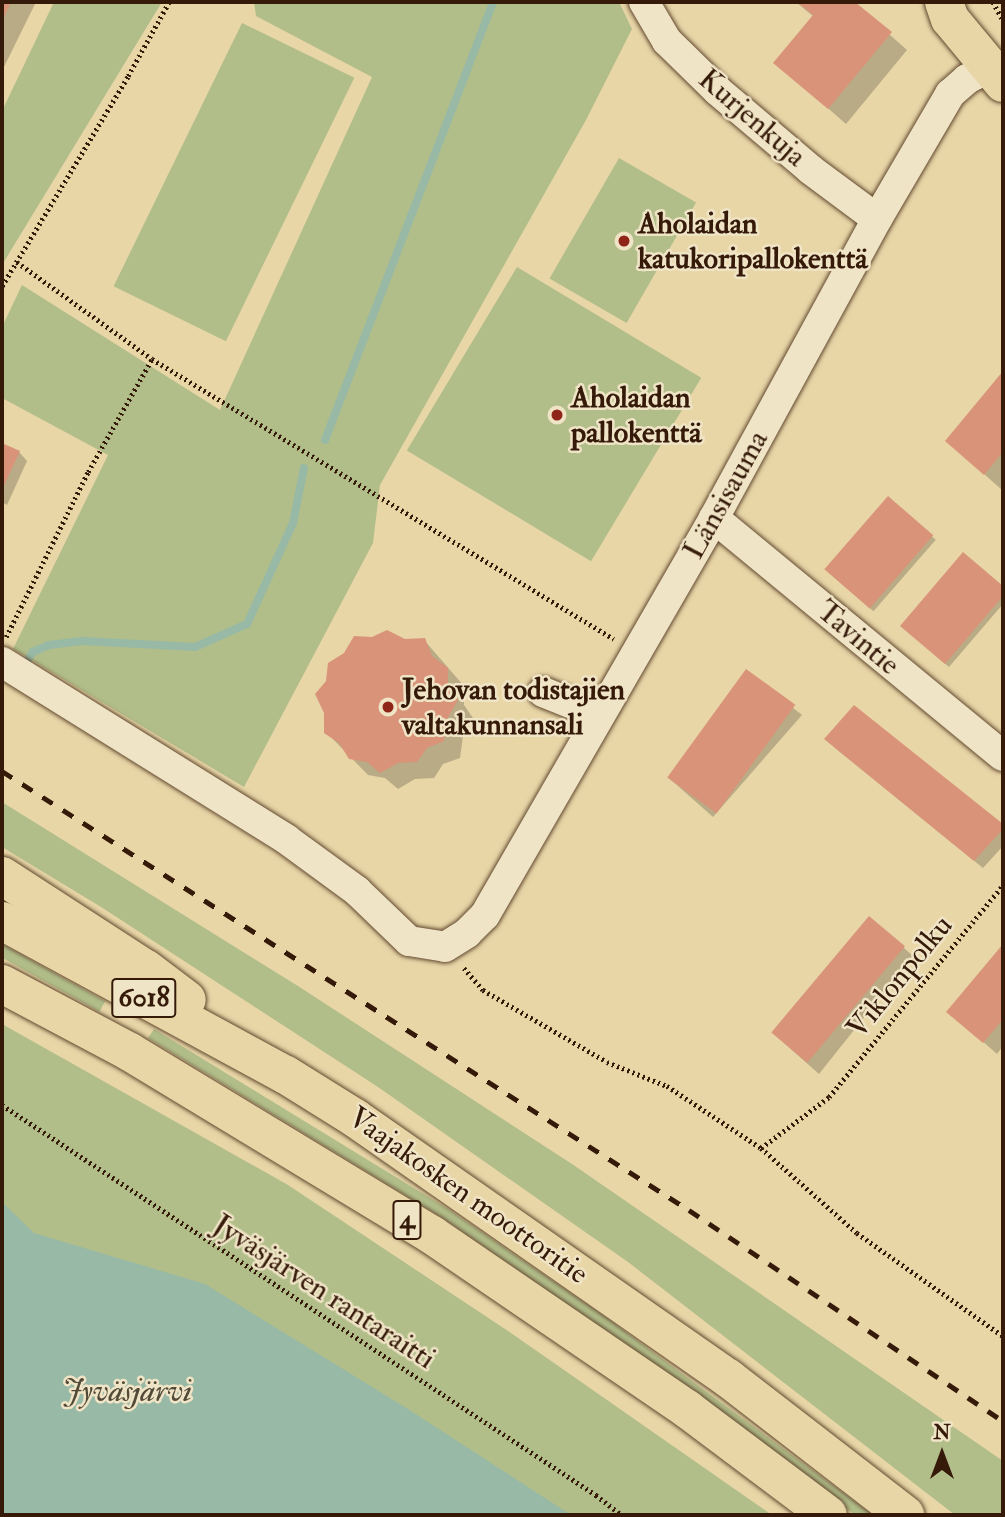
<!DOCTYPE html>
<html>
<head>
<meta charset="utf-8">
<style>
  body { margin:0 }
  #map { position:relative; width:1005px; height:1517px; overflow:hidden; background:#e8d6a7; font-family:"IM FELL Double Pica",serif }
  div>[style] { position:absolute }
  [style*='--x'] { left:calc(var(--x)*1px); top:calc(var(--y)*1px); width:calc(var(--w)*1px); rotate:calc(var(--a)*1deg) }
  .green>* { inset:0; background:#b2be8a; transform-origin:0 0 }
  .water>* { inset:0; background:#97b9a5 }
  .shadow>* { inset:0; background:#0003; transform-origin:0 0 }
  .stream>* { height:8px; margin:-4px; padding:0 4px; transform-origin:4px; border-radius:4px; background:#97b9a5 }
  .building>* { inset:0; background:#d99379; transform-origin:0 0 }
  .path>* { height:4.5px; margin-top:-2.25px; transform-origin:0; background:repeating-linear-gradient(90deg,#351a09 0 2px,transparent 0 5.5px) }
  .roads { filter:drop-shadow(0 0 2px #624930) drop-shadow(0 0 2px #624930) }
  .minor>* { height:30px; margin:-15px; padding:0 15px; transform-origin:15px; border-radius:15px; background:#f0e4c6 }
  .major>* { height:38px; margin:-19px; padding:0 19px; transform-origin:19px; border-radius:19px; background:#e8d6a7 }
  .highway>* { height:38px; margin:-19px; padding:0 19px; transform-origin:19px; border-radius:19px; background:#e8d6a7 }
  .rail>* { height:5px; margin-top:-2.5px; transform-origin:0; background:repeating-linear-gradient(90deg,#351a09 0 12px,transparent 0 24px) }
  .dots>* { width:19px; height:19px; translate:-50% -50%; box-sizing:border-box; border:4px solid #f0e4c6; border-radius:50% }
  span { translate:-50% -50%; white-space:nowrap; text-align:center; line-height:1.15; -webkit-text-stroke:5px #f0e4c6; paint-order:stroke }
  .shield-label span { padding:2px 5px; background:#f0e4c6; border:2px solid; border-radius:5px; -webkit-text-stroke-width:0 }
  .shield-label { font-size:28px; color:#351a09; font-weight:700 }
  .street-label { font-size:30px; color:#351a09 }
  .poi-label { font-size:30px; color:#351a09; font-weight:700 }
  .left { translate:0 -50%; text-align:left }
  .water-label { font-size:32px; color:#524a38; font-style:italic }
  .frame { position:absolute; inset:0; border:4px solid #351a09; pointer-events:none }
  .north { position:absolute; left:907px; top:1419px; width:70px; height:70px; -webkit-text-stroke:5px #f0e4c6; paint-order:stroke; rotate:0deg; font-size:19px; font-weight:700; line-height:28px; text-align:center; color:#351a09 }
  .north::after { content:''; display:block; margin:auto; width:24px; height:32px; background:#351a09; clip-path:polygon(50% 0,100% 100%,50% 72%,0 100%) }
</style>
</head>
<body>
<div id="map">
  <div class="green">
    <div style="clip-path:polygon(54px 2px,162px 2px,2px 265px,2px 111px)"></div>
    <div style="clip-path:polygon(254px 2px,619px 2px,632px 29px,586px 120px,380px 485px,373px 543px,244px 787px,13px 649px,108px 455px,2px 398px,2px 327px,22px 285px,220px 410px,372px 77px,256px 16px)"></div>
    <div style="left:242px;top:23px;width:125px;height:293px;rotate:26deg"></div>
    <div style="left:619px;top:158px;width:89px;height:139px;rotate:30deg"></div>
    <div style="left:517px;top:267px;width:215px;height:214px;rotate:31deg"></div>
    <div style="clip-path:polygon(2px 802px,298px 986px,572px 1164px,1003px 1461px,1003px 1515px,955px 1515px,628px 1262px,378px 1087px,101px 907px,2px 847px)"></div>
    <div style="left:2px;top:944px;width:118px;height:12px;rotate:29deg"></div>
    <div style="clip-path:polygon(2px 1024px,288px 1185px,511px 1333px,772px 1515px,230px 1515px,2px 1458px)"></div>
    <div style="clip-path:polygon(154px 1029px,448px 1209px,604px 1316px,873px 1515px,855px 1515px,672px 1377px,441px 1217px,148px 1038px)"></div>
  </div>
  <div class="water">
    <div style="clip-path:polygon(2px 1202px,34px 1233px,205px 1284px,408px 1409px,571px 1515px,2px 1515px)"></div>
  </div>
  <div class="shadow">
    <div style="clip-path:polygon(2px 2px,36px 2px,2px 71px)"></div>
    <div style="clip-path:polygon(796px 2px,853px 2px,907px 50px,846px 124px,775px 62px,814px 17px)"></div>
    <div style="clip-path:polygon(1003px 374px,1003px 489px,1002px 490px,947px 441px)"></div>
    <div style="clip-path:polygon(2px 444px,19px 452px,27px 461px,7px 505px,2px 502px)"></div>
    <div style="left:889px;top:499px;width:62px;height:95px;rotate:41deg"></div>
    <div style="clip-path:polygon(963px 555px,1003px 589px,1003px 604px,949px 667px,906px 630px)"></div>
    <div style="clip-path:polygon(424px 640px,464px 686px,464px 705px,473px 718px,463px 736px,460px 758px,443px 764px,434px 778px,415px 779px,398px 789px,385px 778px,368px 775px,326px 732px,404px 641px)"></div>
    <div style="clip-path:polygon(747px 671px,802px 715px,713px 817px,670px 779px)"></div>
    <div style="clip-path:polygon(854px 707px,1003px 827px,1003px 846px,983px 868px,834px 747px)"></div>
    <div style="clip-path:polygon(870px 918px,913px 956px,819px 1074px,784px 1043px)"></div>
    <div style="clip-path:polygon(1003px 946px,1003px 1046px,997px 1054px,949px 1012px)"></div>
  </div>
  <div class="stream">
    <div style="--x:325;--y:440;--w:469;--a:-69"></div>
    <div style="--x:26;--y:663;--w:13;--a:-58"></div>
    <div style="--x:33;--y:652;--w:17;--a:-24"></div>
    <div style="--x:49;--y:645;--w:34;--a:-7"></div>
    <div style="--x:83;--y:641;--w:112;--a:3.1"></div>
    <div style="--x:195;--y:647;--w:57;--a:-23.9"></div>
    <div style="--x:247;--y:624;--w:111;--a:-65.5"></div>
    <div style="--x:293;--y:523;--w:56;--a:-78.7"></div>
  </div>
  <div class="building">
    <div style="clip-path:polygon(2px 2px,11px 2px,2px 21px)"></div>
    <div style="clip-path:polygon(797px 2px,855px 2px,892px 32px,828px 109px,773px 63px,813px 15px)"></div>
    <div style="clip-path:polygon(1003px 371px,1003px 452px,984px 475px,945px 441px)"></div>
    <div style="clip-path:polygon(2px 443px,20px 451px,2px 490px)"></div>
    <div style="left:888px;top:496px;width:60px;height:97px;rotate:41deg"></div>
    <div style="clip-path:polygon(963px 552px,1003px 586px,1003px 596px,945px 664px,900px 626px)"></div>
    <div style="clip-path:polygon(387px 630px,405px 639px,425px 638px,432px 656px,448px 668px,448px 687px,458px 700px,447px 719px,444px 741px,427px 748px,417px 762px,398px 763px,380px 773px,367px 762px,349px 759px,339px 743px,324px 733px,324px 713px,315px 694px,326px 681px,328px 663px,344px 653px,354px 636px,372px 637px)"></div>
    <div style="left:746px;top:669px;width:61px;height:134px;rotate:36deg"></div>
    <div style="clip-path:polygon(854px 705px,1003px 824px,1003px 829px,974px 861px,824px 739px)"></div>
    <div style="left:869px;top:916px;width:47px;height:152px;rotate:40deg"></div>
    <div style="clip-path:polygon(1003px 944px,1003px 1019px,983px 1043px,946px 1012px)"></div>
  </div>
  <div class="path">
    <div style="--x:993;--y:2;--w:21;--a:61"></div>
    <div style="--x:17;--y:262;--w:166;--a:35.7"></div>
    <div style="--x:152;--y:359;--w:540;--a:31.22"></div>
    <div style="--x:2;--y:286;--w:245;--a:-59"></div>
    <div style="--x:128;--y:76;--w:85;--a:-61"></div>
    <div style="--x:6;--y:637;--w:184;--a:-63.6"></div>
    <div style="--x:88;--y:472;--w:130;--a:-60.5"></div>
    <div style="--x:464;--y:968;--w:29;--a:49"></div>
    <div style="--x:483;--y:990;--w:143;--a:30.1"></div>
    <div style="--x:607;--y:1062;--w:65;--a:21.8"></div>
    <div style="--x:667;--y:1086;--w:113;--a:33.4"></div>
    <div style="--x:761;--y:1148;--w:85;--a:-36.9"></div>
    <div style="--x:829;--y:1097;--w:274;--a:-50.6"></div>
    <div style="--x:2;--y:1105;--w:711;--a:33.29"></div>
    <div style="--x:596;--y:1495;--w:33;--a:38"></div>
    <div style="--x:761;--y:1148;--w:128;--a:41.5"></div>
    <div style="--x:857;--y:1233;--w:179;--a:35.2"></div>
  </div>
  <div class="roads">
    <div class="minor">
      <div style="--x:644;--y:2;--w:45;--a:59.5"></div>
      <div style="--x:667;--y:41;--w:71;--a:44.4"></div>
      <div style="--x:718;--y:91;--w:122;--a:40.3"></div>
      <div style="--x:811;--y:170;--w:82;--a:36.6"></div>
      <div style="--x:714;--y:518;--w:374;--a:39.5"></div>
      <div style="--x:2;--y:662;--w:335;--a:31.9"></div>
      <div style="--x:286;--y:839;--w:88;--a:36.2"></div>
      <div style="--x:357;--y:891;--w:72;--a:43.9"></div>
      <div style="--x:409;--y:941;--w:36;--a:9"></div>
      <div style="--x:445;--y:947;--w:26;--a:-32"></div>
      <div style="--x:467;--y:933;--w:25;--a:-45"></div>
      <div style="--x:485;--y:915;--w:458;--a:-60"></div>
      <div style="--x:714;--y:518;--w:341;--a:-61.4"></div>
      <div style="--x:877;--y:219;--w:145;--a:-59.7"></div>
      <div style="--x:950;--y:94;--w:23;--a:-41"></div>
      <div style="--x:967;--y:79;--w:28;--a:-27"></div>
      <div style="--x:543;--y:692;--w:61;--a:22"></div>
    </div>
    <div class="major">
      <div style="--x:944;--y:2;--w:18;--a:71"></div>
      <div style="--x:950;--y:19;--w:83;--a:50.4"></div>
    </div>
    <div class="highway">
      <div style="--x:2;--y:876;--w:171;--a:32.9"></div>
      <div style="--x:146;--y:969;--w:51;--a:37.1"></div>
      <div style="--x:2;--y:921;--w:323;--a:28.5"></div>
      <div style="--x:286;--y:1075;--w:81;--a:31.9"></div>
      <div style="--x:355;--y:1118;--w:455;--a:34.9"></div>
      <div style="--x:728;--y:1378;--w:224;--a:37.7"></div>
      <div style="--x:2;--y:984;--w:145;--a:28"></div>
      <div style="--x:130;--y:1052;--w:353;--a:31.2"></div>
      <div style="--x:432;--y:1235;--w:309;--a:34.3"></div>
      <div style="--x:687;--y:1409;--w:176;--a:36.9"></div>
    </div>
  </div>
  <div class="rail">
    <div style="--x:2;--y:771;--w:815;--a:32.58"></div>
    <div style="--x:689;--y:1210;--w:378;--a:33.9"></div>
  </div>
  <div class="dots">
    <div style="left:624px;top:241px;background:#8f2418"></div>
    <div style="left:557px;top:415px;background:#8f2418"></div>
    <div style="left:388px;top:707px;background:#8f2418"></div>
  </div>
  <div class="shield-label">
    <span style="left:144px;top:998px">6018</span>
    <span style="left:407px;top:1220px">4</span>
  </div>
  <div class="street-label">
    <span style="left:752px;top:118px;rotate:41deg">Kurjenkuja</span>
    <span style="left:726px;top:495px;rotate:-61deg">Länsisauma</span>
    <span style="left:858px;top:638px;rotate:40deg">Tavintie</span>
    <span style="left:900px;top:977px;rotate:-51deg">Viklonpolku</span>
    <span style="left:468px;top:1196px;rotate:35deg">Vaajakosken moottoritie</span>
    <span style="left:324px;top:1292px;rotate:33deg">Jyväsjärven rantaraitti</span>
  </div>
  <div class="poi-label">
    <span class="left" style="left:638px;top:241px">Aholaidan<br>katukoripallokenttä</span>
    <span class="left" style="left:571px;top:415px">Aholaidan<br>pallokenttä</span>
    <span class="left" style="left:402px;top:707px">Jehovan todistajien<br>valtakunnansali</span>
  </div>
  <div class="water-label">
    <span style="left:127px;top:1391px">Jyväsjärvi</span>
  </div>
  <div class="frame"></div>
  <div class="north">N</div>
</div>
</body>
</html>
